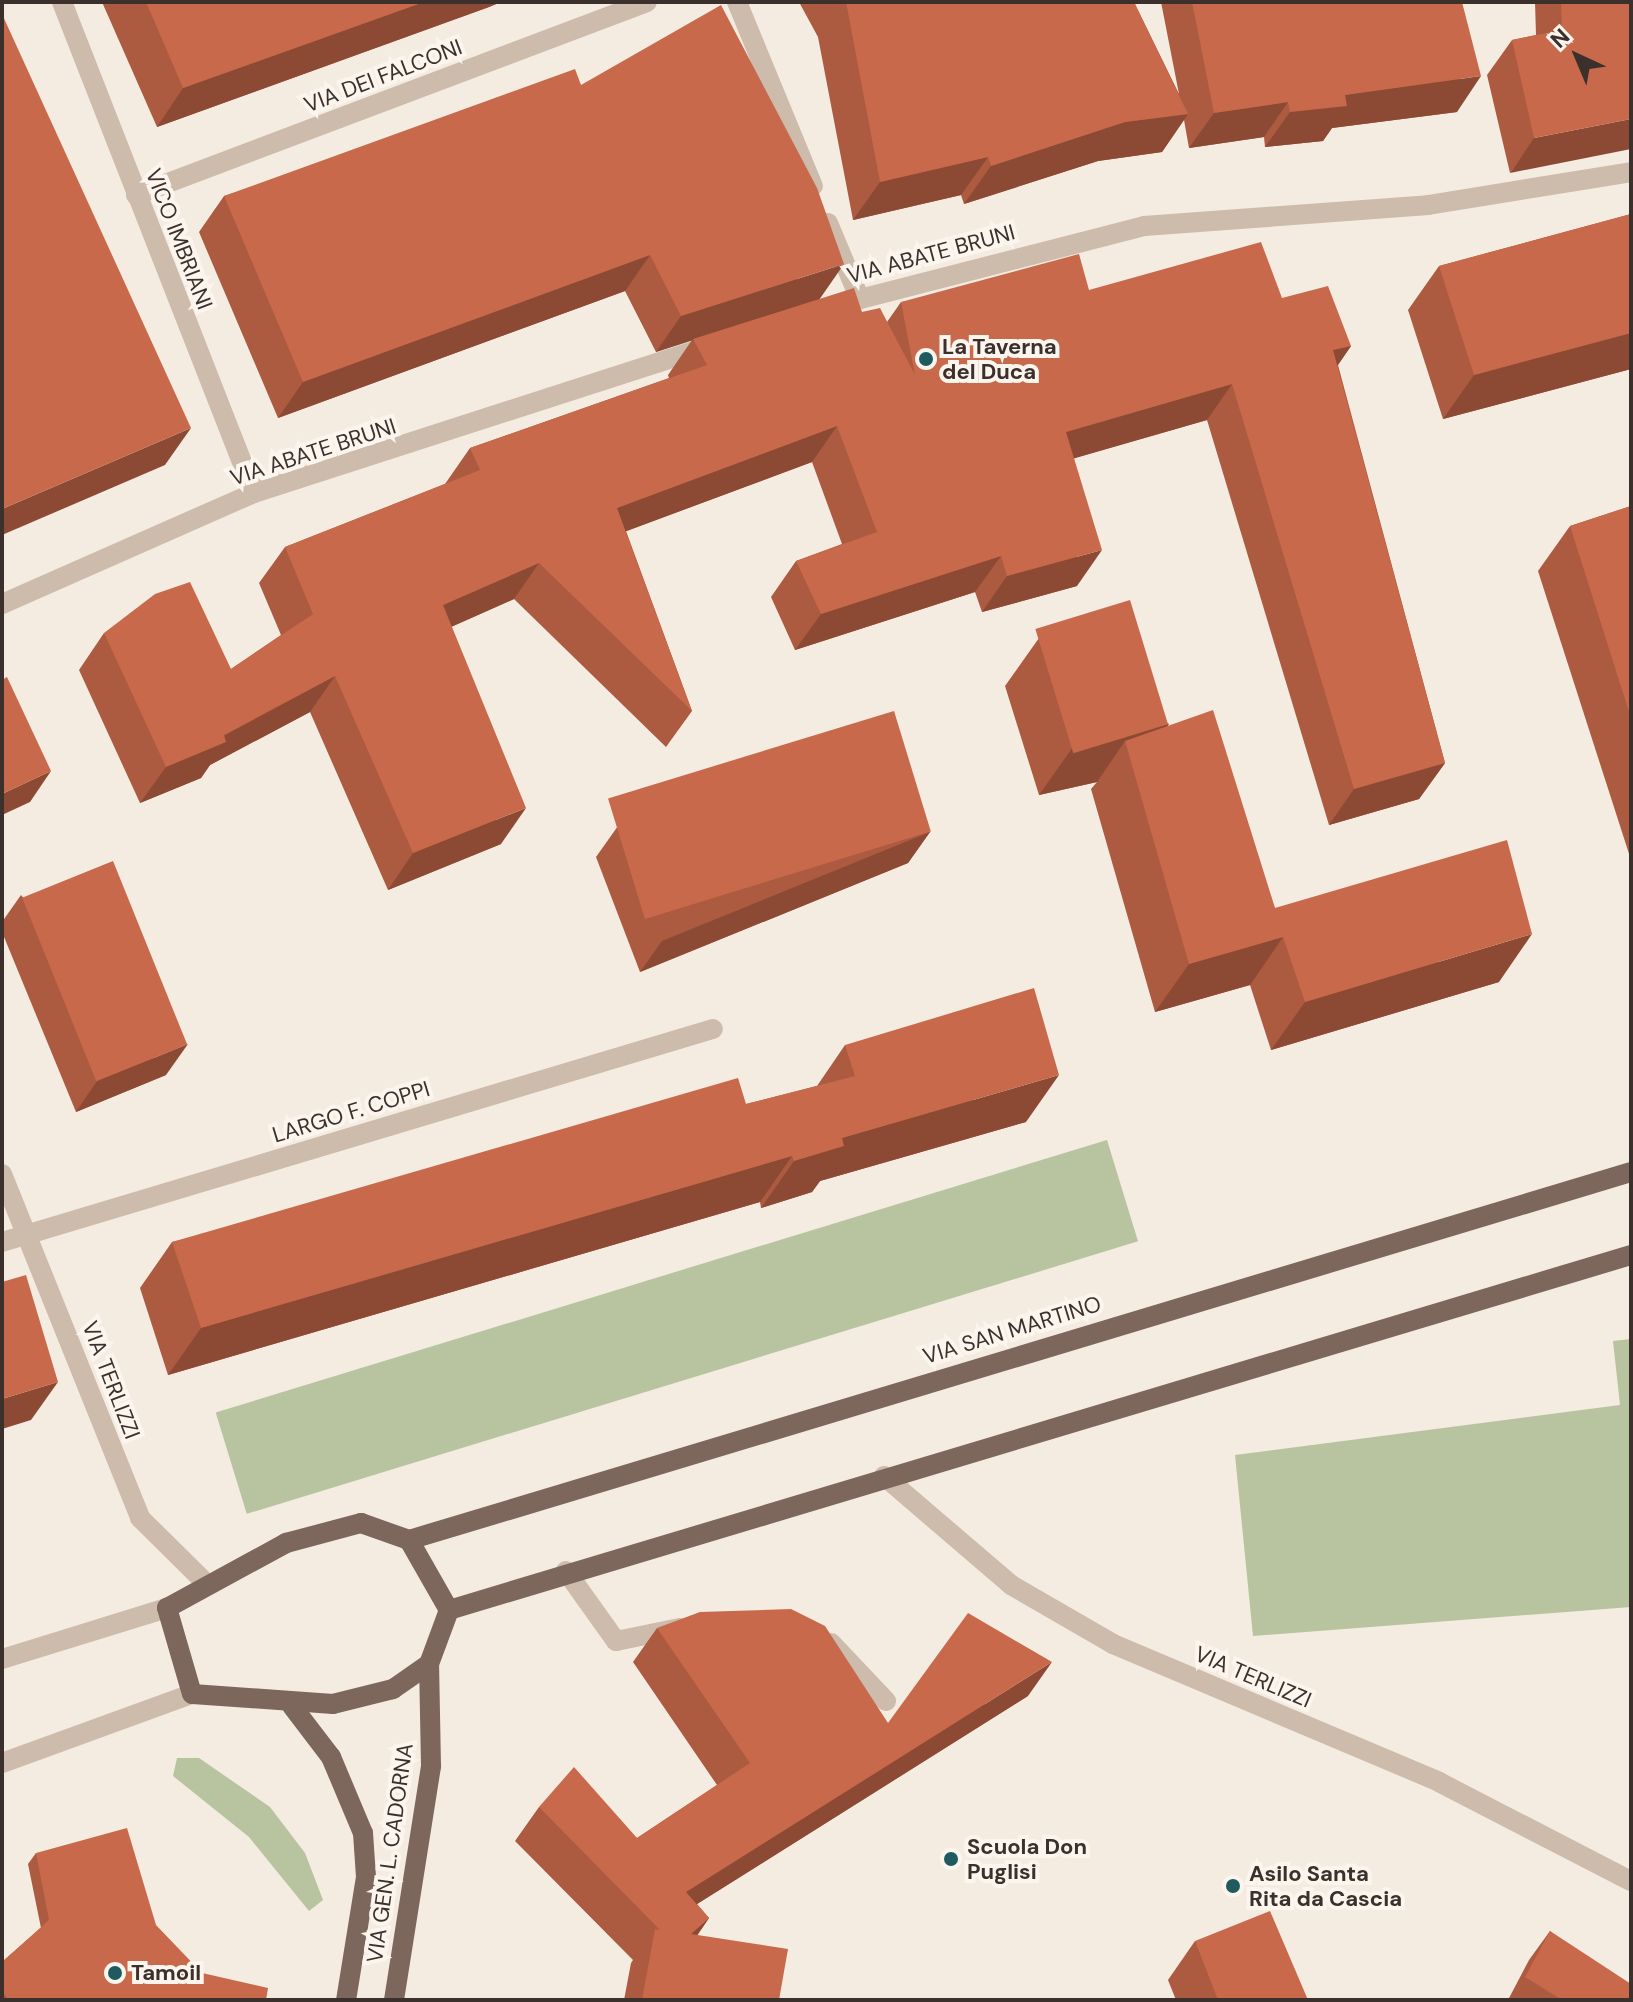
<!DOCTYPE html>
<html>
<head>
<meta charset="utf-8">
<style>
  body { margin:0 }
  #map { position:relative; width:1633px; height:2002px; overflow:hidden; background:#f4ebe1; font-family:"DM Sans",sans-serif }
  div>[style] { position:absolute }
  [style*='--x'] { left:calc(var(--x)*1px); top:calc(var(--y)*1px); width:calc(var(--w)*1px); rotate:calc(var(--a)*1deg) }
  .green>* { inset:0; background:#b8c4a0; transform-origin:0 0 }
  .minor>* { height:20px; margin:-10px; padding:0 10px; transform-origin:10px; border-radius:10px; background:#cdbbac }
  .major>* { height:20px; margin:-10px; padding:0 10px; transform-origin:10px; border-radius:10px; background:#7d675c }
  .wall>* { inset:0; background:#ac5a40 }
  .shaded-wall>* { inset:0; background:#8c4a34 }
  .building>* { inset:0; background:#c8694b; transform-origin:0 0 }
  .dots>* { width:22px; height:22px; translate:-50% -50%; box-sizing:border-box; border:4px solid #fbf5ee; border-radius:50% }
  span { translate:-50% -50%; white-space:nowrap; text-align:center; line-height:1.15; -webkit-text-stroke:8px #fbf5ee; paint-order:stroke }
  .street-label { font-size:22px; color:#3b302b }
  .poi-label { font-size:22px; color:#3b302b; font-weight:700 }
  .left { translate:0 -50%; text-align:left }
  .frame { position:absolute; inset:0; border:4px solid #3b302b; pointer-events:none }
  .north { position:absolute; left:1537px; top:16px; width:80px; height:80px; -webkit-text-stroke:6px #fbf5ee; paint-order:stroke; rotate:316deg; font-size:22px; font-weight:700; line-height:32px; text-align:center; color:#3b302b }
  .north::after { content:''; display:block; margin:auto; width:28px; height:36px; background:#3b302b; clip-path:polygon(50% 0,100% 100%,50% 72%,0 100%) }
</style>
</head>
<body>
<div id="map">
  <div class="green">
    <div style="left:1107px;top:1140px;width:106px;height:932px;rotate:73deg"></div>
    <div style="clip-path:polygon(1631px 1339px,1631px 1607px,1253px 1636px,1235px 1455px,1620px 1405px,1613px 1341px)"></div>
    <div style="clip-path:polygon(177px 1758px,199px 1758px,270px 1807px,305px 1853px,323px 1900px,309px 1911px,249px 1837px,173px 1776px)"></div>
  </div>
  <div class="minor">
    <div style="--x:62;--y:2;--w:527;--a:68.64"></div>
    <div style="--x:737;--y:2;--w:199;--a:67.6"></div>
    <div style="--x:136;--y:195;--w:546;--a:-20.69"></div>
    <div style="--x:828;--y:223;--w:80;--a:67.3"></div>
    <div style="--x:833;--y:306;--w:321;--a:-14.4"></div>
    <div style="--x:1144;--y:226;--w:285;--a:-4.2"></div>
    <div style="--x:1428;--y:205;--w:206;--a:-9.2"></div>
    <div style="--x:2;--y:604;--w:275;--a:-23.8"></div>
    <div style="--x:254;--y:493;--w:476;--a:-17.9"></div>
    <div style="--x:2;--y:1174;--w:371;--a:68.1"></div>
    <div style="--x:140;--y:1518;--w:93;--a:44.6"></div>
    <div style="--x:2;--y:1242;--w:742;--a:-16.68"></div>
    <div style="--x:884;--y:1476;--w:167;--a:40.6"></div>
    <div style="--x:1011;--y:1585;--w:118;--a:30"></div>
    <div style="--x:1113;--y:1644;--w:354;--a:22.9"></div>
    <div style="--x:1439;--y:1782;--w:216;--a:27.3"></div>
    <div style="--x:566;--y:1571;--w:86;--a:54.5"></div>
    <div style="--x:616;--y:1641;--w:65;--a:-11.5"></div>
    <div style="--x:831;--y:1643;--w:80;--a:46.5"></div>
    <div style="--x:2;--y:1659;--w:173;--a:-17.2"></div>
    <div style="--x:2;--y:1763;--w:202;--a:-20"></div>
  </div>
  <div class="major">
    <div style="--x:361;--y:1523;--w:51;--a:19.5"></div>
    <div style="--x:409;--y:1540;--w:81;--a:60.3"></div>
    <div style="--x:449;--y:1610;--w:58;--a:110.3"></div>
    <div style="--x:429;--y:1664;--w:44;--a:145.2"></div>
    <div style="--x:393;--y:1689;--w:62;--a:166"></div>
    <div style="--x:333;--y:1704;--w:141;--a:-175.9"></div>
    <div style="--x:192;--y:1694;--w:90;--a:-106.2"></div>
    <div style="--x:167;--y:1608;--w:136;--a:-28.6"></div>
    <div style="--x:286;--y:1543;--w:78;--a:-14.9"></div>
    <div style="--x:409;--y:1540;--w:1276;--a:-16.76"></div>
    <div style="--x:449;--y:1610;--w:1234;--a:-16.72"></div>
    <div style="--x:292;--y:1706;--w:64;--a:52.6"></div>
    <div style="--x:331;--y:1757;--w:82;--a:67.2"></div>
    <div style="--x:363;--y:1833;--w:44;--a:86.1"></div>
    <div style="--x:366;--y:1877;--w:125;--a:99.2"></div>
    <div style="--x:394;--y:2000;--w:237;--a:-81"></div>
    <div style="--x:431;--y:1766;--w:102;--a:-91.1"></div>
  </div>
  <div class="wall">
    <div style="clip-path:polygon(102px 2px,501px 2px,489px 7px,157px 127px)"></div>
    <div style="clip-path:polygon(799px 2px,1134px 2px,1179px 94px,1161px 2px,1462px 2px,1457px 112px,1332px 128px,1323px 141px,1265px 147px,1264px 137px,1189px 148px,1184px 120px,1162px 152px,1098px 161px,964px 204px,961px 195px,853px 220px,818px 37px)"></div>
    <div style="clip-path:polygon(1535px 2px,1631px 2px,1510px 173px,1487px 75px,1512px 40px,1536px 35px)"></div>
    <div style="clip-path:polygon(581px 85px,820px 299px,862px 312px,887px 322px,901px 302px,1089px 290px,1282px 298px,1351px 346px,1338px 365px,1445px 763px,1419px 799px,1329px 825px,1207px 420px,1074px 458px,1077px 586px,982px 612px,975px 592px,795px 650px,771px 597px,796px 561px,842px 544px,812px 462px,626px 531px,692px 711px,666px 747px,514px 599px,451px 627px,501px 844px,388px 890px,310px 712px,210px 765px,201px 778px,140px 803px,79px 670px,104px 633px,231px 669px,281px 635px,259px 583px,285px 547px,445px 484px,470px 448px,669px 378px,668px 375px,692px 340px,656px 352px,625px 291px,278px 418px,199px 232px,224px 196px)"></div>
    <div style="clip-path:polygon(1631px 214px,1631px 369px,1443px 419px,1408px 310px,1439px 266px)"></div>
    <div style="clip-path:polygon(1631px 506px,1631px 860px,1538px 571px,1570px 526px)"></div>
    <div style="clip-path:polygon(1039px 638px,1169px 724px,1167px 726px,1275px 908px,1499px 982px,1271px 1050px,1250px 985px,1155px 1012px,1091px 789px,1097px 782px,1039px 795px,1005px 686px)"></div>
    <div style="clip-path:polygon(618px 826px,930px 832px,908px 863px,640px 972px,596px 857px)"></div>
    <div style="clip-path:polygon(21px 895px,166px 1075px,76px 1112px,2px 932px,2px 922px)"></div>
    <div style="clip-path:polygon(845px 1045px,1026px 1122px,820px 1181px,812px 1192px,761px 1208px,760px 1202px,168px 1375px,140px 1288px,172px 1242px,746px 1104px,817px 1086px)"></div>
    <div style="clip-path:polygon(657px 1628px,888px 1723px,1028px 1696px,697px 1904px,709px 1918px,697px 1935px,779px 2000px,624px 2000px,631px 1963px,633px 1960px,515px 1841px,539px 1807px,637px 1838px,717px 1785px,633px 1662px)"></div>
    <div style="clip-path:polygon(36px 1853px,202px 1973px,266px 2000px,2px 2000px,2px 1962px,41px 1928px,28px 1864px)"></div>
    <div style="clip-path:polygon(1550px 1931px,1631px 2000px,1508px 2000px,1529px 1960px)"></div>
    <div style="clip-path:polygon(1195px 1941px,1308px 2000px,1176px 2000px,1168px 1980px)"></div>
  </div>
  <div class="shaded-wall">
    <div style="clip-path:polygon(424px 2px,501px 2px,489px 7px,157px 127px,183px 88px)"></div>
    <div style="clip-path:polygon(1481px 76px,1457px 112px,1332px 128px,1323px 141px,1265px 147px,1290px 112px,1345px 95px)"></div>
    <div style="clip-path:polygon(1288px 102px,1264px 137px,1189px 148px,1214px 113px)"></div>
    <div style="clip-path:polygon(1188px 114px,1162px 152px,1098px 161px,964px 204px,991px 166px,1125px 122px)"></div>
    <div style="clip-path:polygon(1631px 119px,1631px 149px,1510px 173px,1534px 138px)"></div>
    <div style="clip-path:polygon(988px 157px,961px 195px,853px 220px,880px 182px)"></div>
    <div style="clip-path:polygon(650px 255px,625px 291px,278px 418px,303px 382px)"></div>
    <div style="clip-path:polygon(844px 264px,819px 300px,656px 352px,681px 316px)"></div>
    <div style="clip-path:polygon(1631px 333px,1631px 369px,1443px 419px,1474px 375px)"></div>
    <div style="clip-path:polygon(1351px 346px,1326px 382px,1333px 350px)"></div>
    <div style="clip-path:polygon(1232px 384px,1207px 420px,1041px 468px,1066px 432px)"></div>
    <div style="clip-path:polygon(837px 426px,812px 462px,592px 544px,617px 508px)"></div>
    <div style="clip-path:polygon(191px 428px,165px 465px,2px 535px,2px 509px)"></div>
    <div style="clip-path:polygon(1102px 550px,1077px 586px,982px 612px,1007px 576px)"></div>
    <div style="clip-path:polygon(1001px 556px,975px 592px,795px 650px,821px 614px)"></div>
    <div style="clip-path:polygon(539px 563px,514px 599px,417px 642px,443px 605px)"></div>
    <div style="clip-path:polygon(335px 676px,310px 712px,210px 765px,201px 778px,140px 803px,166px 767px)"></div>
    <div style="clip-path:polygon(1169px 724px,1135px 772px,1125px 741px,1097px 782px,1039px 795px,1073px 747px)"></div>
    <div style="clip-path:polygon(1445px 763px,1419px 799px,1329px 825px,1354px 789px)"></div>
    <div style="clip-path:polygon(51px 771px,30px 802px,2px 815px,2px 794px)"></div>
    <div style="clip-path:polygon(526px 808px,501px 844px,388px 890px,413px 853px)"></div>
    <div style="clip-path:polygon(930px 832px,908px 863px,640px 972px,662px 941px)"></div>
    <div style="clip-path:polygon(1532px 934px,1499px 982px,1271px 1050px,1305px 1002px)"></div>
    <div style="clip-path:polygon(1283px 937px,1250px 985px,1155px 1012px,1189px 964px)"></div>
    <div style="clip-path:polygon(188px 1044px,166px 1075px,76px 1112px,97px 1081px)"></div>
    <div style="clip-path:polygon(1059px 1075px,1026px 1122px,820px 1181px,812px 1192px,761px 1208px,794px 1161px,842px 1138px)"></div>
    <div style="clip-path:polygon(792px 1156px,760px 1202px,168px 1375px,201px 1328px)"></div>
    <div style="clip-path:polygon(58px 1382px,31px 1420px,2px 1429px,2px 1399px)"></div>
    <div style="clip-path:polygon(1052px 1662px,1028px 1696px,662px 1926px,686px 1892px)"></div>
    <div style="clip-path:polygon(709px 1918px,686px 1952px,691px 1934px)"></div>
  </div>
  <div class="building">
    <div style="clip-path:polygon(146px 2px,424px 2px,183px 88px)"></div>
    <div style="clip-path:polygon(846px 2px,1134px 2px,1188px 114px,1125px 122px,991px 166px,988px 157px,880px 182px)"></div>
    <div style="clip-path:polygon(1192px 2px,1462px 2px,1481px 76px,1345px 95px,1347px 106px,1290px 112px,1288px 102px,1214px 113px)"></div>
    <div style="clip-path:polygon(1561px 2px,1631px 2px,1631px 119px,1534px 138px,1512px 40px,1562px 30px)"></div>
    <div style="clip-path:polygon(721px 5px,817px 188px,844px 264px,681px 316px,650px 255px,303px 382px,224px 196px,575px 69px,581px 85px)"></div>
    <div style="clip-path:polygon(2px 14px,191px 428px,2px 509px)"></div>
    <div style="clip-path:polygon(1631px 214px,1631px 333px,1474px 375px,1439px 266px)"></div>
    <div style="clip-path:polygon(1261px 242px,1282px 298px,1328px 286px,1351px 346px,1333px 350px,1445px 763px,1354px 789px,1232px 384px,1066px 432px,1102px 550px,1007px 576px,1001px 556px,821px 614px,796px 561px,877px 532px,837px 426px,617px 508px,692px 711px,539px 563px,443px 605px,526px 808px,413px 853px,335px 676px,224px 735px,226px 742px,166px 767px,104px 633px,155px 594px,190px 582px,231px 669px,313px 614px,285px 547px,480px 470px,470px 448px,707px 365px,693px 339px,854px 288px,862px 312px,880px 308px,915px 375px,901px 302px,1079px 254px,1089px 290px)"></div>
    <div style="clip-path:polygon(1631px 506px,1631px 718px,1570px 526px)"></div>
    <div style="left:1130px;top:600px;width:130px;height:99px;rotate:73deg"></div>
    <div style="clip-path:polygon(7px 677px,51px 771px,2px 794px,2px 680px)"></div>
    <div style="clip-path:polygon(1213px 710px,1275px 908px,1507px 840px,1532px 934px,1305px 1002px,1283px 937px,1189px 964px,1125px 741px)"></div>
    <div style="left:894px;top:711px;width:126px;height:299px;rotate:73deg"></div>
    <div style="left:113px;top:861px;width:198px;height:98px;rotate:68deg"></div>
    <div style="clip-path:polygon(1034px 988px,1059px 1075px,842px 1138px,844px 1146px,794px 1161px,792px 1156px,201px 1328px,172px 1242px,738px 1078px,746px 1104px,855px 1076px,845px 1045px)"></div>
    <div style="clip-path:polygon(26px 1275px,58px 1382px,2px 1399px,2px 1282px)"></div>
    <div style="clip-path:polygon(791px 1609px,825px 1626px,888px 1723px,968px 1613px,1052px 1662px,686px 1892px,709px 1918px,691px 1934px,788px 1949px,779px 2000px,642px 2000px,655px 1929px,660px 1930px,539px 1807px,574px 1767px,637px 1838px,750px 1763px,657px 1628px,700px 1612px)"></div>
    <div style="clip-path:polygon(127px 1828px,156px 1925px,202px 1973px,268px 1988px,266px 2000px,9px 2000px,2px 1992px,2px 1962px,49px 1920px,36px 1853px)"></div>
    <div style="clip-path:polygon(1270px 1911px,1308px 2000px,1218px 2000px,1195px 1941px)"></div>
    <div style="clip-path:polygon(1550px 1931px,1631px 1984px,1631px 2000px,1562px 2000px,1525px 1977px)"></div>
  </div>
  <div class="dots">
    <div style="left:926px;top:359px;background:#1f5a5e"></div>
    <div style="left:951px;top:1859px;background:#1f5a5e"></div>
    <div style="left:1233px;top:1886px;background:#1f5a5e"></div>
    <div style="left:115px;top:1973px;background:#1f5a5e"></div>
  </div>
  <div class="street-label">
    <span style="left:383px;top:76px;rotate:-21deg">VIA DEI FALCONI</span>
    <span style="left:179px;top:239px;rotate:69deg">VICO IMBRIANI</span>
    <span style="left:931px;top:254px;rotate:-15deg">VIA ABATE BRUNI</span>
    <span style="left:313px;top:452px;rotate:-18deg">VIA ABATE BRUNI</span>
    <span style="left:351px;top:1112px;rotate:-17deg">LARGO F. COPPI</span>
    <span style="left:1012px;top:1330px;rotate:-17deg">VIA SAN MARTINO</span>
    <span style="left:111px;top:1380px;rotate:69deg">VIA TERLIZZI</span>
    <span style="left:1253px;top:1677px;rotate:23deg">VIA TERLIZZI</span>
    <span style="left:390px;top:1853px;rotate:-82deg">VIA GEN. L. CADORNA</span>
  </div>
  <div class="poi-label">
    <span class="left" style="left:942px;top:359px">La Taverna<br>del Duca</span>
    <span class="left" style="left:967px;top:1859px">Scuola Don<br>Puglisi</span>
    <span class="left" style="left:1249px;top:1886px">Asilo Santa<br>Rita da Cascia</span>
    <span class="left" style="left:131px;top:1973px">Tamoil</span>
  </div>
  <div class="frame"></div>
  <div class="north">N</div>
</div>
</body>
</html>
